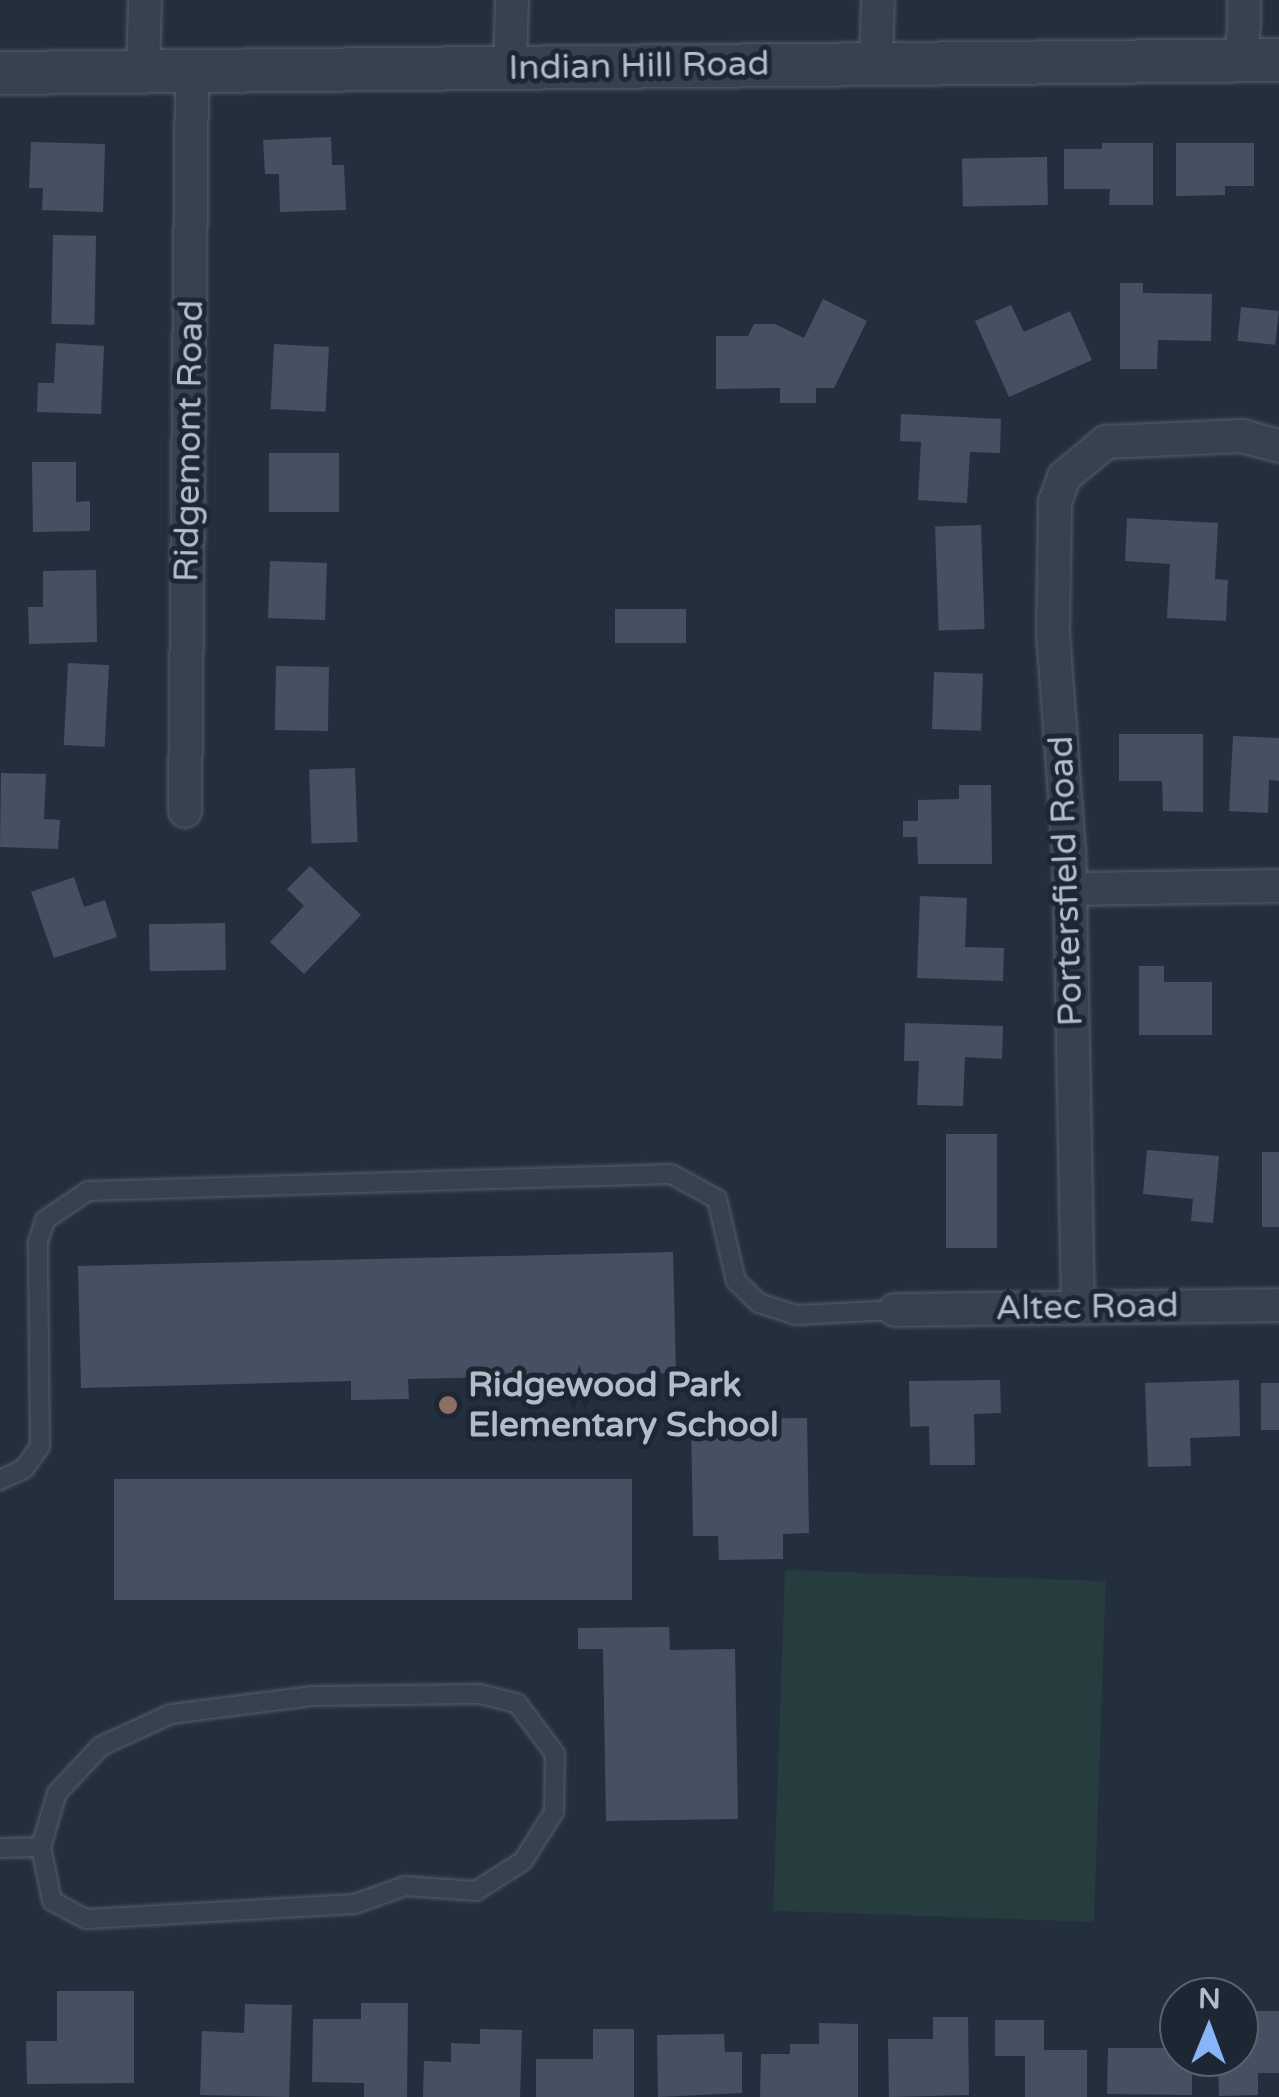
<!DOCTYPE html>
<html>
<head>
<meta charset="utf-8">
<style>
  body { margin:0 }
  #map { position:relative; width:1279px; height:2097px; overflow:hidden; background:#242f3e; font-family:"Varela Round",sans-serif }
  div>[style] { position:absolute }
  [style*='--x'] { left:calc(var(--x)*1px); top:calc(var(--y)*1px); width:calc(var(--w)*1px); rotate:calc(var(--a)*1deg) }
  .green>* { inset:0; background:#263c3f; transform-origin:0 0 }
  .building>* { inset:0; background:#455162; transform-origin:0 0 }
  .roads { filter:drop-shadow(0 0 2px #565f6c) drop-shadow(0 0 2px #565f6c) }
  .service>* { height:18px; margin:-9px; padding:0 9px; transform-origin:9px; border-radius:9px; background:#38414e }
  .minor>* { height:32px; margin:-16px; padding:0 16px; transform-origin:16px; border-radius:16px; background:#38414e }
  .tertiary>* { height:42px; margin:-21px; padding:0 21px; transform-origin:21px; border-radius:21px; background:#38414e }
  .dots>* { width:28px; height:28px; translate:-50% -50%; box-sizing:border-box; border:5px solid #1d2633; border-radius:50% }
  span { translate:-50% -50%; white-space:nowrap; text-align:center; line-height:1.15; -webkit-text-stroke:10px #1d2633; paint-order:stroke }
  .street-label { font-size:35px; color:#b4bcc9 }
  .poi-label { font-size:35px; color:#b4bcc9; font-weight:700 }
  .left { translate:0 -50%; text-align:left }
  .north { position:absolute; left:1159px; top:1977px; width:100px; height:100px; box-sizing:border-box; background:#1d2633; border:2px solid #59626f; border-radius:50%; rotate:1deg; font-size:28px; font-weight:700; line-height:40px; text-align:center; color:#b4bcc9 }
  .north::after { content:''; display:block; margin:auto; width:35px; height:45px; background:#8ab4f8; clip-path:polygon(50% 0,100% 100%,50% 72%,0 100%) }
</style>
</head>
<body>
<div id="map">
  <div class="green">
    <div style="left:785px;top:1570px;width:321px;height:341px;rotate:2deg"></div>
  </div>
  <div class="building">
    <div style="clip-path:polygon(331px 137px,332px 165px,344px 165px,346px 210px,280px 212px,279px 174px,265px 174px,263px 140px)"></div>
    <div style="clip-path:polygon(31px 142px,105px 144px,103px 212px,42px 210px,43px 188px,29px 188px)"></div>
    <div style="clip-path:polygon(1102px 143px,1153px 143px,1153px 205px,1109px 205px,1110px 189px,1064px 189px,1064px 149px,1102px 149px)"></div>
    <div style="clip-path:polygon(1176px 143px,1254px 143px,1254px 186px,1225px 186px,1225px 195px,1176px 196px)"></div>
    <div style="left:1047px;top:157px;width:48px;height:85px;rotate:89deg"></div>
    <div style="left:53px;top:235px;width:43px;height:89px;rotate:1deg"></div>
    <div style="clip-path:polygon(1120px 283px,1143px 283px,1143px 293px,1212px 294px,1211px 341px,1158px 340px,1157px 369px,1120px 369px)"></div>
    <div style="clip-path:polygon(823px 299px,867px 321px,834px 388px,816px 388px,816px 403px,780px 403px,780px 388px,716px 389px,716px 336px,748px 336px,754px 324px,775px 324px,804px 338px)"></div>
    <div style="clip-path:polygon(1011px 305px,1024px 332px,1070px 311px,1092px 360px,1009px 397px,975px 321px)"></div>
    <div style="left:1241px;top:307px;width:38px;height:34px;rotate:6deg"></div>
    <div style="clip-path:polygon(56px 343px,104px 346px,101px 414px,37px 412px,38px 383px,54px 383px)"></div>
    <div style="left:274px;top:344px;width:55px;height:65px;rotate:3deg"></div>
    <div style="clip-path:polygon(901px 414px,1001px 419px,1000px 453px,970px 452px,967px 503px,918px 500px,921px 442px,900px 441px)"></div>
    <div style="left:339px;top:453px;width:59px;height:70px;rotate:90deg"></div>
    <div style="clip-path:polygon(32px 462px,76px 462px,76px 502px,90px 501px,90px 531px,33px 532px)"></div>
    <div style="clip-path:polygon(1127px 518px,1218px 523px,1215px 579px,1228px 580px,1226px 621px,1167px 618px,1170px 564px,1125px 561px)"></div>
    <div style="left:981px;top:525px;width:104px;height:46px;rotate:88deg"></div>
    <div style="left:270px;top:561px;width:57px;height:57px;rotate:2deg"></div>
    <div style="clip-path:polygon(96px 570px,97px 642px,29px 644px,28px 607px,43px 607px,43px 571px)"></div>
    <div style="left:615px;top:609px;width:71px;height:34px"></div>
    <div style="left:68px;top:663px;width:41px;height:82px;rotate:3deg"></div>
    <div style="left:276px;top:666px;width:53px;height:64px;rotate:1deg"></div>
    <div style="left:934px;top:672px;width:49px;height:57px;rotate:2deg"></div>
    <div style="clip-path:polygon(1119px 734px,1203px 734px,1203px 812px,1163px 811px,1162px 781px,1119px 781px)"></div>
    <div style="clip-path:polygon(1233px 736px,1279px 738px,1279px 781px,1269px 780px,1268px 813px,1229px 811px)"></div>
    <div style="left:355px;top:768px;width:74px;height:46px;rotate:88deg"></div>
    <div style="clip-path:polygon(1px 773px,46px 774px,44px 819px,60px 820px,58px 849px,0 847px)"></div>
    <div style="clip-path:polygon(959px 785px,991px 785px,992px 864px,918px 864px,917px 837px,903px 837px,903px 821px,918px 821px,918px 800px,959px 799px)"></div>
    <div style="clip-path:polygon(310px 866px,361px 915px,304px 974px,270px 942px,304px 906px,287px 889px)"></div>
    <div style="clip-path:polygon(74px 877px,84px 907px,105px 900px,117px 937px,54px 958px,31px 892px)"></div>
    <div style="clip-path:polygon(920px 896px,967px 898px,965px 947px,1004px 948px,1003px 981px,917px 978px)"></div>
    <div style="left:225px;top:923px;width:47px;height:76px;rotate:89deg"></div>
    <div style="clip-path:polygon(1139px 966px,1164px 966px,1164px 982px,1212px 982px,1212px 1035px,1139px 1035px)"></div>
    <div style="clip-path:polygon(905px 1023px,1003px 1026px,1002px 1059px,965px 1057px,963px 1106px,917px 1105px,919px 1061px,904px 1061px)"></div>
    <div style="left:946px;top:1134px;width:51px;height:114px"></div>
    <div style="clip-path:polygon(1147px 1150px,1219px 1156px,1213px 1223px,1191px 1221px,1193px 1199px,1143px 1194px)"></div>
    <div style="left:1262px;top:1152px;width:17px;height:75px"></div>
    <div style="clip-path:polygon(673px 1252px,676px 1373px,408px 1379px,409px 1399px,351px 1400px,351px 1381px,81px 1388px,78px 1266px)"></div>
    <div style="clip-path:polygon(1000px 1380px,1001px 1413px,974px 1414px,975px 1465px,930px 1465px,929px 1426px,910px 1427px,909px 1381px)"></div>
    <div style="clip-path:polygon(1239px 1380px,1240px 1436px,1190px 1438px,1191px 1466px,1148px 1467px,1145px 1383px)"></div>
    <div style="left:1261px;top:1383px;width:18px;height:47px"></div>
    <div style="clip-path:polygon(807px 1418px,809px 1533px,783px 1534px,783px 1559px,719px 1560px,718px 1536px,693px 1536px,691px 1419px)"></div>
    <div style="left:632px;top:1479px;width:121px;height:518px;rotate:90deg"></div>
    <div style="clip-path:polygon(669px 1627px,670px 1650px,735px 1649px,738px 1819px,606px 1821px,603px 1649px,578px 1649px,578px 1628px)"></div>
    <div style="clip-path:polygon(57px 1991px,134px 1991px,134px 2083px,27px 2084px,26px 2041px,57px 2041px)"></div>
    <div style="clip-path:polygon(361px 2003px,408px 2003px,407px 2097px,364px 2097px,364px 2083px,312px 2082px,313px 2019px,361px 2019px)"></div>
    <div style="clip-path:polygon(245px 2004px,292px 2005px,289px 2097px,200px 2095px,202px 2031px,244px 2033px)"></div>
    <div style="clip-path:polygon(1239px 2011px,1279px 2011px,1279px 2073px,1258px 2073px,1258px 2095px,1219px 2096px,1218px 2057px,1239px 2057px)"></div>
    <div style="clip-path:polygon(933px 2017px,968px 2017px,969px 2095px,889px 2097px,888px 2039px,933px 2039px)"></div>
    <div style="clip-path:polygon(995px 2020px,1044px 2020px,1044px 2050px,1087px 2050px,1087px 2097px,1025px 2097px,1025px 2056px,995px 2056px)"></div>
    <div style="clip-path:polygon(819px 2023px,858px 2024px,858px 2097px,760px 2097px,761px 2054px,790px 2054px,790px 2044px,819px 2044px)"></div>
    <div style="clip-path:polygon(480px 2029px,522px 2030px,520px 2097px,423px 2097px,424px 2061px,451px 2062px,451px 2043px,480px 2044px)"></div>
    <div style="clip-path:polygon(593px 2029px,634px 2029px,634px 2097px,536px 2097px,536px 2059px,593px 2059px)"></div>
    <div style="clip-path:polygon(724px 2034px,725px 2052px,742px 2052px,742px 2093px,658px 2097px,657px 2035px)"></div>
    <div style="clip-path:polygon(1108px 2048px,1179px 2048px,1179px 2057px,1192px 2057px,1192px 2095px,1107px 2094px)"></div>
  </div>
  <div class="roads">
    <div class="service">
      <div style="--x:0;--y:1480;--w:26;--a:-25"></div>
      <div style="--x:24;--y:1469;--w:28;--a:-55"></div>
      <div style="--x:40;--y:1446;--w:204;--a:-90.6"></div>
      <div style="--x:38;--y:1242;--w:23;--a:-72"></div>
      <div style="--x:45;--y:1220;--w:52;--a:-34"></div>
      <div style="--x:88;--y:1191;--w:583;--a:-1.67"></div>
      <div style="--x:671;--y:1174;--w:52;--a:28.5"></div>
      <div style="--x:717;--y:1199;--w:84;--a:77"></div>
      <div style="--x:736;--y:1281;--w:32;--a:44"></div>
      <div style="--x:759;--y:1303;--w:40;--a:18"></div>
      <div style="--x:797;--y:1315;--w:98;--a:-2.9"></div>
      <div style="--x:480;--y:1694;--w:38;--a:14"></div>
      <div style="--x:517;--y:1703;--w:64;--a:53.3"></div>
      <div style="--x:555;--y:1754;--w:58;--a:91"></div>
      <div style="--x:554;--y:1812;--w:58;--a:122.3"></div>
      <div style="--x:523;--y:1861;--w:56;--a:147.4"></div>
      <div style="--x:476;--y:1891;--w:71;--a:-176"></div>
      <div style="--x:405;--y:1886;--w:53;--a:160.2"></div>
      <div style="--x:355;--y:1904;--w:269;--a:176.8"></div>
      <div style="--x:86;--y:1919;--w:38;--a:-152"></div>
      <div style="--x:52;--y:1901;--w:55;--a:-101.5"></div>
      <div style="--x:41;--y:1847;--w:56;--a:-73.5"></div>
      <div style="--x:57;--y:1793;--w:64;--a:-46.9"></div>
      <div style="--x:101;--y:1746;--w:77;--a:-24.6"></div>
      <div style="--x:171;--y:1714;--w:142;--a:-7.3"></div>
      <div style="--x:312;--y:1696;--w:168;--a:-0.7"></div>
      <div style="--x:0;--y:1848;--w:41;--a:-1.4"></div>
    </div>
    <div class="minor">
      <div style="--x:1243;--y:60;--w:60;--a:-89"></div>
      <div style="--x:876;--y:63;--w:63;--a:-88.2"></div>
      <div style="--x:510;--y:67;--w:67;--a:-88.3"></div>
      <div style="--x:143;--y:72;--w:72;--a:-88.4"></div>
      <div style="--x:185;--y:811;--w:739;--a:-89.46"></div>
      <div style="--x:1070;--y:889;--w:209;--a:-0.8"></div>
      <div style="--x:1078;--y:1306;--w:455;--a:-91.1"></div>
      <div style="--x:1069;--y:851;--w:219;--a:-94.2"></div>
      <div style="--x:1053;--y:633;--w:131;--a:-89.1"></div>
      <div style="--x:1055;--y:502;--w:27;--a:-70"></div>
      <div style="--x:1064;--y:477;--w:55;--a:-39.8"></div>
      <div style="--x:1106;--y:442;--w:136;--a:-2.5"></div>
      <div style="--x:1242;--y:436;--w:38;--a:15"></div>
      <div style="--x:895;--y:1310;--w:384;--a:-0.7"></div>
    </div>
    <div class="tertiary">
      <div style="--x:0;--y:73;--w:1279;--a:-0.58"></div>
    </div>
  </div>
  <div class="dots">
    <div style="left:448px;top:1405px;background:#8d6e63"></div>
  </div>
  <div class="street-label">
    <span style="left:639px;top:66px;rotate:-1deg">Indian Hill Road</span>
    <span style="left:189px;top:441px;rotate:-89deg">Ridgemont Road</span>
    <span style="left:1066px;top:881px;rotate:-92deg">Portersfield Road</span>
    <span style="left:1087px;top:1307px;rotate:-1deg">Altec Road</span>
  </div>
  <div class="poi-label">
    <span class="left" style="left:468px;top:1405px">Ridgewood Park<br>Elementary School</span>
  </div>
  <div class="north">N</div>
</div>
</body>
</html>
